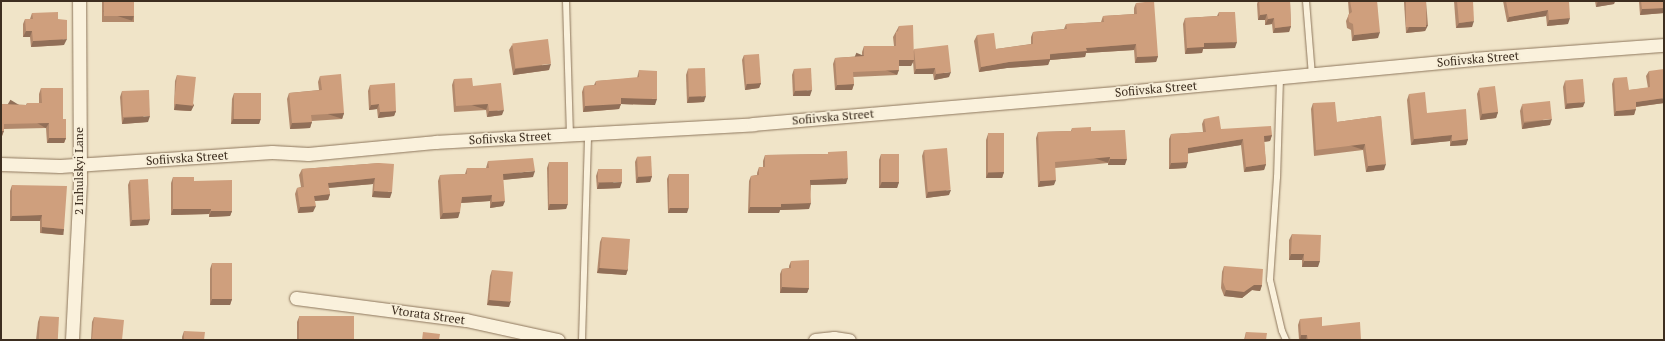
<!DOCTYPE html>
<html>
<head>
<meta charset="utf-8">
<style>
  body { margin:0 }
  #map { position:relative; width:1665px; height:341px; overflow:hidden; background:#f0e4c8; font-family:"PT Serif",serif }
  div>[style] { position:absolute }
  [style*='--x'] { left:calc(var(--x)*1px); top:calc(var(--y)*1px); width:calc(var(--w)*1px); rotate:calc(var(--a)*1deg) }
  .roads { filter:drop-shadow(0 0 1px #8d765c) drop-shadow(0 0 1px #8d765c) }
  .service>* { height:6px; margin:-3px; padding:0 3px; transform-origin:3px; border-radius:3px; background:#faf1dc }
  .minor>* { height:13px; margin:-6.5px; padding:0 6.5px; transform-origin:6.5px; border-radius:6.5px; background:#faf1dc }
  .wall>* { inset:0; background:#b2896c; transform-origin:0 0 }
  .shaded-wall>* { inset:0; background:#916f58; transform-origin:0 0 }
  .building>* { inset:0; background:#cf9f7d; transform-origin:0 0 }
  span { translate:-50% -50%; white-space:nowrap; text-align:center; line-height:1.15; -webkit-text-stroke:3.5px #f7eed8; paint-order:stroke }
  .street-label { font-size:12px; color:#3d2e20 }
  .frame { position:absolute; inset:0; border:2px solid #3d2e20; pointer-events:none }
</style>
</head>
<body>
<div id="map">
  <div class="roads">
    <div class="service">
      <div style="--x:566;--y:1;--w:133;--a:88.3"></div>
      <div style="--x:1306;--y:1;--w:74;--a:85.4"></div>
      <div style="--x:1280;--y:78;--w:99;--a:91.7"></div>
      <div style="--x:1277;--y:177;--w:103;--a:93.9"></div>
      <div style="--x:1270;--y:280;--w:52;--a:76.8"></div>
      <div style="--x:1282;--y:331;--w:10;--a:66"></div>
      <div style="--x:582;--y:340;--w:206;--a:-88.3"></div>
    </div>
    <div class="minor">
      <div style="--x:1;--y:164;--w:59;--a:1.9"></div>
      <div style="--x:60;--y:166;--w:212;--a:-3.8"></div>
      <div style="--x:272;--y:152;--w:36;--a:3"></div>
      <div style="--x:308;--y:154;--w:129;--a:-5.4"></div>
      <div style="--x:436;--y:142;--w:318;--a:-3.2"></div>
      <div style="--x:753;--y:124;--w:372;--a:-4.9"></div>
      <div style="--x:1124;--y:92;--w:350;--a:-5.4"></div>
      <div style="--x:1472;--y:59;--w:193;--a:-4.2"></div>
      <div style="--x:296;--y:298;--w:171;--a:7.4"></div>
      <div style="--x:466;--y:320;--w:94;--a:12.3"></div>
      <div style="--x:72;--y:340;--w:158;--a:-87.1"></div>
      <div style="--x:80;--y:182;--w:181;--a:-90.3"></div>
      <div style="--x:815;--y:340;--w:19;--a:-6"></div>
      <div style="--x:834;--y:338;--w:15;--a:8"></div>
    </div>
  </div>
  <div class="wall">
    <div style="left:102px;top:1px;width:32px;height:21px"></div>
    <div style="clip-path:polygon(1258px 1px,1290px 1px,1291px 26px,1289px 32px,1273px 33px,1272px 24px,1265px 25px,1265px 20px,1258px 20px,1257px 4px)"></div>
    <div style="clip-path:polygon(1348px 1px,1377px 1px,1378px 38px,1352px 41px,1351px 30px,1347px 28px,1346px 21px,1349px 14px)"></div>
    <div style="clip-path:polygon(1404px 1px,1426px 1px,1428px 25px,1425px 31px,1406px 33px,1404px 3px)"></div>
    <div style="clip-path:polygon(1454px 1px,1473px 1px,1472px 27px,1456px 28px)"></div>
    <div style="clip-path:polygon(1503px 1px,1569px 1px,1568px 24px,1547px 26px,1546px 16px,1507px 22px)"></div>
    <div style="clip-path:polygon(1595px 1px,1615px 1px,1614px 4px,1596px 7px)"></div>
    <div style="clip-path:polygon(1639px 1px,1664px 1px,1664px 13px,1640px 15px)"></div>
    <div style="clip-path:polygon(1136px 3px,1158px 56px,1156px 62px,1135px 63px,1134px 50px,1086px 53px,1085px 57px,1050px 60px,1048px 65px,1007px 68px,979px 72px,974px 41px,977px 35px,996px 49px,1031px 44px,1031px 37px,1033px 32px,1064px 29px,1066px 24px,1101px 22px,1103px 16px,1134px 14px,1134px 8px)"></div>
    <div style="clip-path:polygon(1219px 12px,1235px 48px,1203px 49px,1202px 53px,1185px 54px,1183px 24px,1185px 18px,1217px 16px)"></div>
    <div style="clip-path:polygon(32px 13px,58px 19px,64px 45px,31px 47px,30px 37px,23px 37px,23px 24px,25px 19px,30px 19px)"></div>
    <div style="clip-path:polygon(899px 26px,913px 51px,914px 49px,949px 77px,934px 80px,933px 74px,914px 74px,913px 62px,911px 66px,899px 66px,897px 75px,853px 77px,854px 84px,852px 90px,835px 90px,833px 64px,835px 58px,862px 56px,862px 52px,864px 46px,894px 46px,893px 37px)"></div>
    <div style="clip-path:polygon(512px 45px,549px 70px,513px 75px,509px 50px)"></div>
    <div style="clip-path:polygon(744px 55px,761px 83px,759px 88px,745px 90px,742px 60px)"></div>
    <div style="clip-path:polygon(688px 69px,704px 102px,687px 103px,686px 75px)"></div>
    <div style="clip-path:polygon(794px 69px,810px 96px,793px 96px,792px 75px)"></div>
    <div style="clip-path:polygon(639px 70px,655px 105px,621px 104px,619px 109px,583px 112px,582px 92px,584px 86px,594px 85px,596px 81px,637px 78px)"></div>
    <div style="clip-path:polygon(1649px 71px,1664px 103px,1636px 107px,1634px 115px,1614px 116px,1612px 84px,1614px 78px,1629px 90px,1648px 88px,1646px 76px)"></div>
    <div style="clip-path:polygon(177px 75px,194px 105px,191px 111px,174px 110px,175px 81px)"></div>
    <div style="clip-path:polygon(320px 76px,344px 113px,342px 119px,312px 121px,310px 128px,290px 129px,287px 99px,289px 93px,319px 90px,318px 82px)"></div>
    <div style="clip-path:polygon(454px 79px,473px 86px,502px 115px,487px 117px,486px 110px,454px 112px,452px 85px)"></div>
    <div style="clip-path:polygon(1565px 81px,1583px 107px,1565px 109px,1563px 87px)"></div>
    <div style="clip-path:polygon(370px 85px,396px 111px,394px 116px,378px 118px,377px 109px,369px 110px,368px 91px)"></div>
    <div style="clip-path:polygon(41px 88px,63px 119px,66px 138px,64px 143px,47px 143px,46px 128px,4px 129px,2px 136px,1px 104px,26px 105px,27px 103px,39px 103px,39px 94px)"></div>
    <div style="clip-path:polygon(1479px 89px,1498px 112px,1496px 118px,1480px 120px,1477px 94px)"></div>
    <div style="clip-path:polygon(122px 91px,148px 122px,122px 124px,120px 97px)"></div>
    <div style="clip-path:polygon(234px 93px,261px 118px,259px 124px,231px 124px,232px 99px)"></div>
    <div style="clip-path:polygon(1409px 94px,1427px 113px,1468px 139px,1466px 145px,1450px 146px,1450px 141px,1411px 145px,1407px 100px)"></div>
    <div style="clip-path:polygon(1313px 103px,1337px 122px,1381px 116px,1384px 170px,1366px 172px,1363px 150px,1314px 156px,1311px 109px)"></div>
    <div style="clip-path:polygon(1522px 105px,1550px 125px,1522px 129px,1520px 111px)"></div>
    <div style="clip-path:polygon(1204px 119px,1221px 129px,1272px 135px,1270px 141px,1264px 142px,1266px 164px,1264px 170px,1244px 172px,1241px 145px,1188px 153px,1186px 168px,1169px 169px,1169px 139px,1171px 134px,1203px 132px,1202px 124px)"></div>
    <div style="clip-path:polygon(1072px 128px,1091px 131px,1125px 165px,1108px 165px,1108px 163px,1055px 168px,1054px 185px,1038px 187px,1036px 138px,1038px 132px,1071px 131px)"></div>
    <div style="clip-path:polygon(988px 134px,1004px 172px,1002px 178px,986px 178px,986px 140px)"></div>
    <div style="clip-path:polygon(924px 150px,949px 195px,926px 198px,922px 156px)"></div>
    <div style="clip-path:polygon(828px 152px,846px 184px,811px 185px,809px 209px,780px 210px,779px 213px,748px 213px,749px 181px,751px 176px,757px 175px,757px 173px,759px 167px,763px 167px,763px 161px,765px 155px,828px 154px)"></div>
    <div style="clip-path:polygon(881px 154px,899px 182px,897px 188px,879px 188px,879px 160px)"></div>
    <div style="clip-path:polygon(637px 157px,652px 176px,650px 182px,636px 183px,635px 162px)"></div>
    <div style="clip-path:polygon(488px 161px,533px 177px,503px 180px,503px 206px,490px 208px,490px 201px,461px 203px,458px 218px,440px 219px,438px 181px,440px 175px,465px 174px,467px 168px,486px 168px)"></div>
    <div style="clip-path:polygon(549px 162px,568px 203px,566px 209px,548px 210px,547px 168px)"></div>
    <div style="clip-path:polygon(380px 163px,390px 198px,372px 197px,373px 184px,329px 188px,330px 194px,328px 200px,315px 201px,313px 212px,298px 213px,295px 194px,297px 188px,301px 187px,299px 175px,302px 169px)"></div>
    <div style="clip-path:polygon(598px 170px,620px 188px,597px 189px,596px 176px)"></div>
    <div style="clip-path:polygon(669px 174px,687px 213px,668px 213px,667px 179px)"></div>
    <div style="clip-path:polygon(173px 177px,194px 181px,232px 211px,230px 216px,209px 217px,209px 214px,171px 215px,171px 183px)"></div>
    <div style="clip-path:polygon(130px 180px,148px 225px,130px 226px,128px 185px)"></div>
    <div style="clip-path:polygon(12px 185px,64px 229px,62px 235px,40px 233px,40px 221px,10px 221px,10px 191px)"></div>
    <div style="clip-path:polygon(1292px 234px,1318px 267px,1302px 267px,1302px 260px,1289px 260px,1289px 240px)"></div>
    <div style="clip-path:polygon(602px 237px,628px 269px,626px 275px,597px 273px,600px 242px)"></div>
    <div style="clip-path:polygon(791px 261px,809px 288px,807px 293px,780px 293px,780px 274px,782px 269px,789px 268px,789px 266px)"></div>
    <div style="clip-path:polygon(212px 263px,232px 299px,230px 305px,210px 305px,210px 269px)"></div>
    <div style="clip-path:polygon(1224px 266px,1262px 285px,1260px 291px,1252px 290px,1242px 298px,1224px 296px,1221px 288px,1222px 272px)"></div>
    <div style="clip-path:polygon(492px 270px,509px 307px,487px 305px,490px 276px)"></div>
    <div style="clip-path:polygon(40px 316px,57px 340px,36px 340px,38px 322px)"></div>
    <div style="clip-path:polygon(94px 317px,122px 340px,91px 340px,92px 322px)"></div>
    <div style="clip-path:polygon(299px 317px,354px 340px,297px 340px,297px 322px)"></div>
    <div style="clip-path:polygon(1300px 319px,1322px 326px,1361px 340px,1299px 340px,1298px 325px)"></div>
    <div style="clip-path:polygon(184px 331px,204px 340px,182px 340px,182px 337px)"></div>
    <div style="clip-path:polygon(1246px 332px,1266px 340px,1244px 340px)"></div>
  </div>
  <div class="shaded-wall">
    <div style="clip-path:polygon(1598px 1px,1615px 1px,1614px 4px,1596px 7px)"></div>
    <div style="clip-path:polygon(1664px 8px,1664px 13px,1640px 15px,1642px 9px)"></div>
    <div style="clip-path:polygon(1548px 10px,1546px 16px,1507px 22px,1509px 17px)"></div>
    <div style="clip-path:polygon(1267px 14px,1265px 20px,1258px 20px,1260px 15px)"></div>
    <div style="left:134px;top:15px;width:6px;height:30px;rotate:108deg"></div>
    <div style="clip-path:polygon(1274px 18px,1272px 24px,1265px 25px,1268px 19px)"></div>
    <div style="clip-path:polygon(1570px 18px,1568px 24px,1547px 26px,1549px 20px)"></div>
    <div style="clip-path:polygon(1474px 21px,1472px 27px,1456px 28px,1459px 23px)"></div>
    <div style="clip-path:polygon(1428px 25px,1425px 31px,1406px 33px,1409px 27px)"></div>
    <div style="clip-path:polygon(1291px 26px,1289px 32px,1273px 33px,1275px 28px)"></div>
    <div style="clip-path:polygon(26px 31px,32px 31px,30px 37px,23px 37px)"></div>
    <div style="clip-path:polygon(1380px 32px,1378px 38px,1352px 41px,1354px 35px)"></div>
    <div style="clip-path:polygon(67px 39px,64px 45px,31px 47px,33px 41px)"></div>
    <div style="clip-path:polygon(1237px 42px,1235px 48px,1203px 49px,1202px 53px,1185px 54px,1187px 48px,1204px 43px)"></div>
    <div style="clip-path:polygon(1136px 44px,1134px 50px,1086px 53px,1085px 57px,1050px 60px,1048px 65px,1007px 68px,979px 72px,981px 67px,1086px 48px)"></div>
    <div style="clip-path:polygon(1158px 56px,1156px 62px,1135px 63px,1137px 57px)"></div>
    <div style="clip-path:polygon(899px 60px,914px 60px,911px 66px,897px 66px)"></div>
    <div style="clip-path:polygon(551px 64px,549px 70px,513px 75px,515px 69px)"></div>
    <div style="clip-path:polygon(935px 68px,933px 74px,914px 74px,916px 69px)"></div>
    <div style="left:899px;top:70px;width:5px;height:46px;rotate:112deg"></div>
    <div style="clip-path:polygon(951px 72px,949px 77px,934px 80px,936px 74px)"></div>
    <div style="clip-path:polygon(761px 83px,759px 88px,745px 90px,747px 84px)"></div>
    <div style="clip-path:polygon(854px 84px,852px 90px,835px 90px,837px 85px)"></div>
    <div style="clip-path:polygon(812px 90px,810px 96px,793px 96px,795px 91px)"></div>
    <div style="clip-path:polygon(706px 96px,704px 102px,687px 103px,689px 97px)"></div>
    <div style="clip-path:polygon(621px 98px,657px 99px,655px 105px,621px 104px,619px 109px,583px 112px,585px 106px)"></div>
    <div style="clip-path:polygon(1664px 98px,1664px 103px,1634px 107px,1636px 102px)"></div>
    <div style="clip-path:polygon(1585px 102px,1583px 107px,1565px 109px,1567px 103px)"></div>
    <div style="clip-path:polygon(176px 104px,194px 105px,191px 111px,174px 110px)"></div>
    <div style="clip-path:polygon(379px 104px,377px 109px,369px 110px,371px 105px)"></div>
    <div style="left:488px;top:104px;width:6px;height:32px;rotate:108deg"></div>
    <div style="clip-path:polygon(1636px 109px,1634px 115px,1614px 116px,1616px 111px)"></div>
    <div style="clip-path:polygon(504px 110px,502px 115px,487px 117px,489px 111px)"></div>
    <div style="clip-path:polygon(396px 111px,394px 116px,378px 118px,380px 112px)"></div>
    <div style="clip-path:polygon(1498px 112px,1496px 118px,1480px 120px,1482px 114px)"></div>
    <div style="left:344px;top:113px;width:6px;height:33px;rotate:108deg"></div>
    <div style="clip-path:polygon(150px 116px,148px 122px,122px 124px,124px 118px)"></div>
    <div style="clip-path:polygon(261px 118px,259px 124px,231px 124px,233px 119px)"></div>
    <div style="clip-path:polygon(1552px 119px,1550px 125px,1522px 129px,1524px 123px)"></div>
    <div style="clip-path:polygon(312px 122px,310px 128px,290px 129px,292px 123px)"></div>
    <div style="left:49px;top:123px;width:6px;height:45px;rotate:121deg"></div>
    <div style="clip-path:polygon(1px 131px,4px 131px,2px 136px,1px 136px)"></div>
    <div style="clip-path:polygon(1272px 135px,1270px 141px,1262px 142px,1264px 136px)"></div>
    <div style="clip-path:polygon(1452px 135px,1450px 141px,1411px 145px,1414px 139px)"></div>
    <div style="clip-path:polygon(49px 138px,66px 138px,64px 143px,47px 143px)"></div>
    <div style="clip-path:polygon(1243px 139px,1241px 145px,1185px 154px,1188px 148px)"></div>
    <div style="clip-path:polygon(1468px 139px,1466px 145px,1450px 146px,1452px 141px)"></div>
    <div style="left:1365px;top:144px;width:6px;height:49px;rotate:108deg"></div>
    <div style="left:1110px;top:157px;width:6px;height:55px;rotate:108deg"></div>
    <div style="clip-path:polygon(1110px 159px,1127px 159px,1125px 165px,1108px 165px)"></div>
    <div style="clip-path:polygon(1188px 162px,1186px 168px,1169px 169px,1171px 163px)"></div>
    <div style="clip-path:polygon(1266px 164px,1264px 170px,1244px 172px,1246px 167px)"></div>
    <div style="clip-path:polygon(1386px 164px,1384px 170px,1366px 172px,1368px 166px)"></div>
    <div style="clip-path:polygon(535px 171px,533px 177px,501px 180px,503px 174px)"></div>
    <div style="clip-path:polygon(1004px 172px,1002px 178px,986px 178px,988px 173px)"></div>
    <div style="clip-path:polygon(652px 176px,650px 182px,636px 183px,638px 177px)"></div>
    <div style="clip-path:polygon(375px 178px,373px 184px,326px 188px,328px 183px)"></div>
    <div style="clip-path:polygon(848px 178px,846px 184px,808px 185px,810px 180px)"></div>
    <div style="clip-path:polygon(1056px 180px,1054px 185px,1038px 187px,1040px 181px)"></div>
    <div style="clip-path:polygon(622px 182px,620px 188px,597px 189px,599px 183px)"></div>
    <div style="clip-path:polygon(882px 182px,899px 182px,897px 188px,879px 188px)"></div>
    <div style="clip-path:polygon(951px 190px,949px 195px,926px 198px,928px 192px)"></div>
    <div style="clip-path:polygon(374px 191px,392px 192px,390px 198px,372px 197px)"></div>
    <div style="clip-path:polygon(330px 194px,328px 200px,312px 201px,314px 196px)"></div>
    <div style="clip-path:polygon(492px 195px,490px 201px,460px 203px,462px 197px)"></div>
    <div style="clip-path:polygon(505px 201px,503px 206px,490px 208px,492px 202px)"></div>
    <div style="clip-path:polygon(568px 203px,566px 209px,548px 210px,550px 204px)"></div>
    <div style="clip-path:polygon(811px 203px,809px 209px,780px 210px,779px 213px,748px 213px,750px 207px,781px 204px)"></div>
    <div style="clip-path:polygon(316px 206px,313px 212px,298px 213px,300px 207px)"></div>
    <div style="clip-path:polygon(689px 207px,687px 213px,668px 213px,670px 208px)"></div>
    <div style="clip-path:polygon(173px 209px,211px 209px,209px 214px,171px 215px)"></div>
    <div style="clip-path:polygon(211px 211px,232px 211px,230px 216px,209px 217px)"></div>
    <div style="clip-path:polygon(460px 212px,458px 218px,440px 219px,443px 213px)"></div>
    <div style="clip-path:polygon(42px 215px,40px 221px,10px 221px,12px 216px)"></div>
    <div style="clip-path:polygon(150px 219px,148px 225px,130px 226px,132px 220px)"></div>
    <div style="left:42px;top:227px;width:22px;height:6px;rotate:5deg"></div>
    <div style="clip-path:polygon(1291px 254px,1304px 254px,1302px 260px,1289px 260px)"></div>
    <div style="clip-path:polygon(1304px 261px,1320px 261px,1318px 267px,1302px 267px)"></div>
    <div style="clip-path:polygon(599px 268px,628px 269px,626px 275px,597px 273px)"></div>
    <div style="clip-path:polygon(1254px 285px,1262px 285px,1260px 291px,1252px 290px,1242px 298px,1224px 296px,1226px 290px)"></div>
    <div style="clip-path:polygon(782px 287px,809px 288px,807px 293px,780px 293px)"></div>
    <div style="clip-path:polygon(212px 299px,232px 299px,230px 305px,210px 305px)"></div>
    <div style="clip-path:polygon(489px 300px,511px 301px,509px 307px,487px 305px)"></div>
    <div style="clip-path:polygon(1301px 335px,1307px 335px,1306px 340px,1300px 340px)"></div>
    <div style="clip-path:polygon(92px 339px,108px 340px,92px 340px)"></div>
  </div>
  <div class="building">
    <div style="left:104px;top:1px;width:30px;height:15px"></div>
    <div style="clip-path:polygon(1154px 1px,1158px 56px,1137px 57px,1136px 44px,1086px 48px,1087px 51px,1050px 54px,1050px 59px,1009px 62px,981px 67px,977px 35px,994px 33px,996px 49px,1033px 44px,1033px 32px,1067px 29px,1066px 24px,1104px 22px,1103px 16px,1137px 14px,1136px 3px)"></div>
    <div style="clip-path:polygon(1259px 1px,1290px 1px,1291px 26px,1275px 28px,1274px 18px,1268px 19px,1267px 14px,1260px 15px)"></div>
    <div style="clip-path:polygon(1350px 1px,1377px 1px,1380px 32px,1354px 35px,1353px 24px,1349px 22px,1348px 15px,1352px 12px)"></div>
    <div style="left:1406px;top:1px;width:20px;height:26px"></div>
    <div style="clip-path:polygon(1457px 1px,1473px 1px,1474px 21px,1459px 23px)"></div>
    <div style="clip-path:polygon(1506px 1px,1569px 1px,1570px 18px,1549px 20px,1548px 10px,1509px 17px)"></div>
    <div style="clip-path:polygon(1641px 1px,1664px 1px,1664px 8px,1642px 9px)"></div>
    <div style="clip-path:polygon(58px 12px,58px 19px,67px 20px,67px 39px,33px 41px,32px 31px,26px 31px,25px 19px,33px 19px,32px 13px)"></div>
    <div style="clip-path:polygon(1219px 12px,1235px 12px,1237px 42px,1204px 43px,1204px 47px,1187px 48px,1185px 18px,1219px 16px)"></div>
    <div style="clip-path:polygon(913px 25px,914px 60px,899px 60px,899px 70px,853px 72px,854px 84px,837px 85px,835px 58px,864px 56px,864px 46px,896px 46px,896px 32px,898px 31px,899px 26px)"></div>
    <div style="left:548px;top:39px;width:25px;height:36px;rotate:83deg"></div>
    <div style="clip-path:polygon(948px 45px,951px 72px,936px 74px,935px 68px,916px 69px,914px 49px)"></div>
    <div style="left:759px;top:54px;width:29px;height:15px;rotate:86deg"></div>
    <div style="left:705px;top:68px;width:28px;height:17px;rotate:88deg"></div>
    <div style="left:811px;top:68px;width:22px;height:17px;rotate:87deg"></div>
    <div style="clip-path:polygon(1664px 69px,1664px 98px,1636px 102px,1636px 109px,1616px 111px,1614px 78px,1627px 77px,1629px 90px,1650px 87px,1649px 71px)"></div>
    <div style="clip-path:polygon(639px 70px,657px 71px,657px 99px,621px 98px,621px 104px,585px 106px,584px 86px,596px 85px,596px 81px,639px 77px)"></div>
    <div style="clip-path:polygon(341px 74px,344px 113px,311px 115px,312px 122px,292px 123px,289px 93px,322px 90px,320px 76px)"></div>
    <div style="left:177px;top:75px;width:19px;height:29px;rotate:6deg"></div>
    <div style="clip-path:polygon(472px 78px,473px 86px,501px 83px,504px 110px,489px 111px,488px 104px,456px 106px,454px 79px)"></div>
    <div style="left:1583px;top:79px;width:23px;height:18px;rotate:85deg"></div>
    <div style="clip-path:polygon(395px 83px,396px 111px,380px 112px,379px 104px,371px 105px,370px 85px)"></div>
    <div style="left:1495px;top:86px;width:26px;height:16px;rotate:83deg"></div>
    <div style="clip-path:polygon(41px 88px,63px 88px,63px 119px,66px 119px,66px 138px,49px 138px,49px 123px,4px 124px,4px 131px,1px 131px,1px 104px,27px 105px,27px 103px,42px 103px)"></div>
    <div style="left:149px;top:90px;width:26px;height:27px;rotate:88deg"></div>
    <div style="clip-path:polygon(1425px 92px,1427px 113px,1466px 109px,1468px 139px,1452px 141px,1452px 135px,1414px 139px,1409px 94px)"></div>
    <div style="left:234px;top:93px;width:27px;height:26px"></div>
    <div style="left:1550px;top:101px;width:18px;height:28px;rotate:84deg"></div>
    <div style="clip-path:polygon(1335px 102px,1337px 122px,1381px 116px,1386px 164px,1368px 166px,1365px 144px,1316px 150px,1313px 103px)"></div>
    <div style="clip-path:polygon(1219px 116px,1221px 129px,1271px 126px,1272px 135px,1264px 136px,1266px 164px,1246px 167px,1243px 139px,1188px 148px,1188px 162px,1171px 163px,1171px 134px,1206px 132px,1204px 119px)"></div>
    <div style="clip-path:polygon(1091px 127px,1091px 131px,1125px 130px,1127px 159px,1110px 159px,1110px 157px,1055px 162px,1056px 180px,1040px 181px,1038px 132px,1072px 131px,1072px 128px)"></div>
    <div style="left:1004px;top:133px;width:39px;height:16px;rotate:90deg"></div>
    <div style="left:947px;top:148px;width:42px;height:23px;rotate:85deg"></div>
    <div style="clip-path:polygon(847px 151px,848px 178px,810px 180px,811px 203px,781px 204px,781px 207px,750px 207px,751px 176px,759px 175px,759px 167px,765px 167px,765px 155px,828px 154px,828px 152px)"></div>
    <div style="left:881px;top:154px;width:18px;height:28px"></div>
    <div style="left:651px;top:156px;width:20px;height:14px;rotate:87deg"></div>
    <div style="clip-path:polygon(533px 158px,535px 171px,503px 174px,505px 201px,492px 202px,492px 195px,462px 197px,460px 212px,443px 213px,440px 175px,467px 174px,467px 168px,489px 168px,488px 161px)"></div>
    <div style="left:549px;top:162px;width:19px;height:42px"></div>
    <div style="clip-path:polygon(380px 163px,394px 164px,392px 192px,374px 191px,375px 178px,328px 183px,330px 194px,314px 196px,316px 206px,300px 207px,297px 188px,304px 187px,302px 169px)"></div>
    <div style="left:622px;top:169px;width:13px;height:24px;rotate:90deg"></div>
    <div style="left:669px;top:174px;width:20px;height:34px"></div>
    <div style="clip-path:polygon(173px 177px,194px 177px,194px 181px,232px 180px,232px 211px,211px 211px,211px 209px,173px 209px)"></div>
    <div style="left:148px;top:179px;width:40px;height:18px;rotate:87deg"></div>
    <div style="clip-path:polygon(12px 185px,67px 186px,64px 229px,42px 227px,42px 215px,12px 216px)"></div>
    <div style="clip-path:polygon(1292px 234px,1321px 235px,1320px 261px,1304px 261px,1304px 254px,1291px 254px)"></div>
    <div style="left:602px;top:237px;width:28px;height:31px;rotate:4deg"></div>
    <div style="clip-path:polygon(809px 260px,809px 288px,782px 287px,782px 269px,791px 268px,791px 261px)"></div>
    <div style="left:212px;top:263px;width:20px;height:36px"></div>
    <div style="clip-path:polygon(1224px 266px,1263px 269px,1262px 285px,1254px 285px,1244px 292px,1226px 290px,1223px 282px)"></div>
    <div style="left:492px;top:270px;width:21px;height:30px;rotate:5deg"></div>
    <div style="left:40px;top:316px;width:19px;height:24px;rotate:3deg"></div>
    <div style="left:354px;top:316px;width:24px;height:55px;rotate:90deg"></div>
    <div style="clip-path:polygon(94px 317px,124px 320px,122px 340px,108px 340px,92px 339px)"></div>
    <div style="clip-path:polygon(1322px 317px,1322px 326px,1360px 322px,1361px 340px,1308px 340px,1307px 335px,1301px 335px,1300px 319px)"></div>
    <div style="clip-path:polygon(184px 331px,205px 332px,204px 340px,184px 340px)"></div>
    <div style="clip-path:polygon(423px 332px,440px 334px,439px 340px,422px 340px)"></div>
    <div style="clip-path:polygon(1246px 332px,1267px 333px,1266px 340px,1245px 340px)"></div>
    <div style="clip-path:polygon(465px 339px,472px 340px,465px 340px)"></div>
  </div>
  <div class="street-label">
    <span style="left:1478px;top:59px;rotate:-5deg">Sofiivska Street</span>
    <span style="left:1156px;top:89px;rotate:-5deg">Sofiivska Street</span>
    <span style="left:833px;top:117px;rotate:-5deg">Sofiivska Street</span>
    <span style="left:510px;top:138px;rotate:-3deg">Sofiivska Street</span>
    <span style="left:187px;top:158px;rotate:-4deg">Sofiivska Street</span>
    <span style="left:79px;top:171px;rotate:-90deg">2 Inhulskyi Lane</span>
    <span style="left:428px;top:315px;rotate:8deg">Vtorata Street</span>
  </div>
  <div class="frame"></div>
</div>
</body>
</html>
